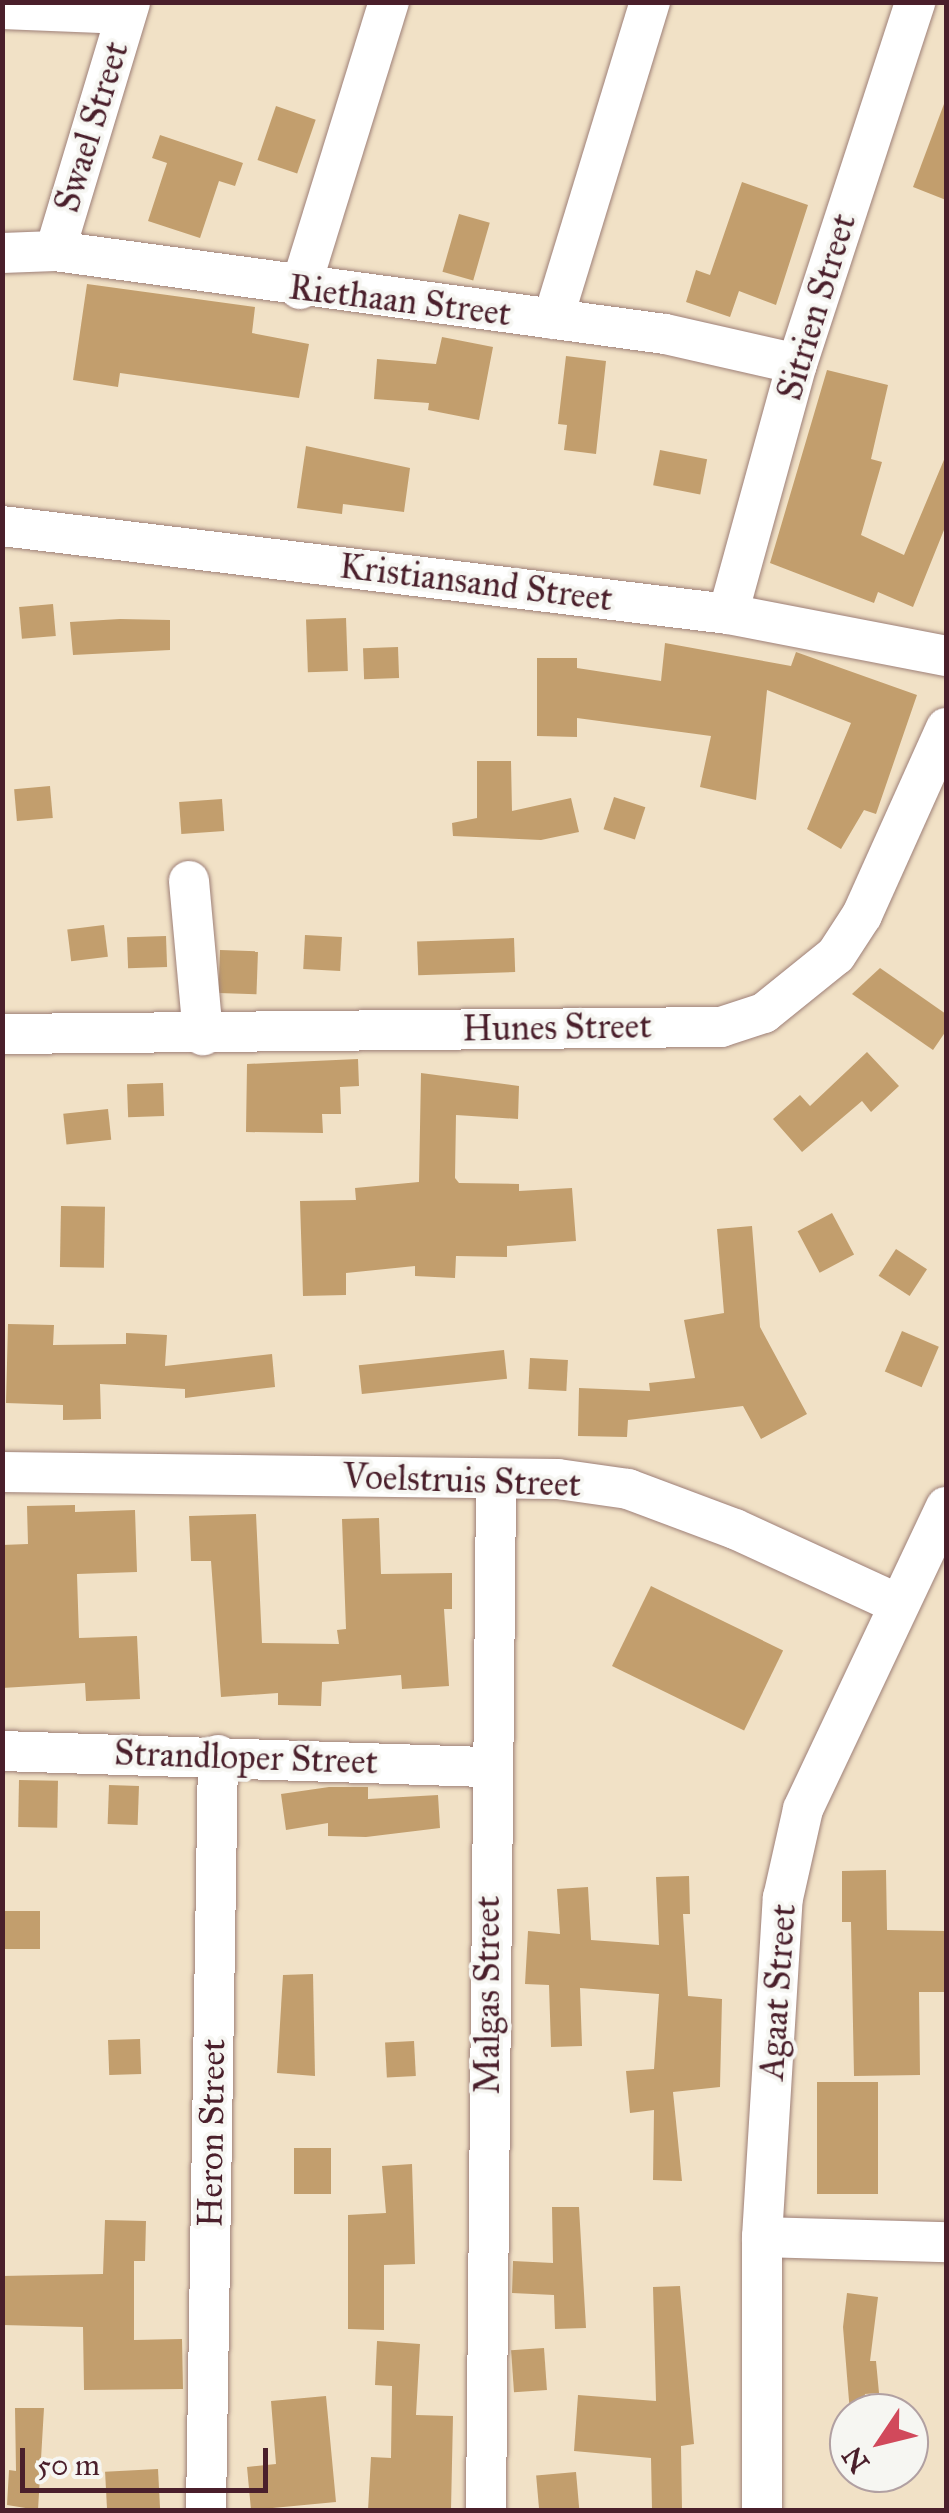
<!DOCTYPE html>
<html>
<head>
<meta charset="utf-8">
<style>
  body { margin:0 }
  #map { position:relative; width:949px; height:2513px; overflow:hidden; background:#f1e1c6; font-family:"IM FELL Great Primer",serif }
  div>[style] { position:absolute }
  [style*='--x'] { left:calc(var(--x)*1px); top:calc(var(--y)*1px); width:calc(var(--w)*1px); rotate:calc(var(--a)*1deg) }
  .building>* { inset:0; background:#c29e6d; transform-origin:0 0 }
  .roads { filter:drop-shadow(0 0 2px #9e8078) drop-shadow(0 0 2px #9e8078) }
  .minor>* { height:40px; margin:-20px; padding:0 20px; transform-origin:20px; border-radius:20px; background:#fff }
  span { translate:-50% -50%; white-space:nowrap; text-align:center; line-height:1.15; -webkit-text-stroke:8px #f6f6f2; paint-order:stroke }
  .street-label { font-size:35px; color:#4a1f2b }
  .frame { position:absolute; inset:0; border:5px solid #4a1f2b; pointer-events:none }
  .north { position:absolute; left:829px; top:2393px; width:100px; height:100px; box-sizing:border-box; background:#f6f6f2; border:2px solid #b1a0a2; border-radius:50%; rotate:235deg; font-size:28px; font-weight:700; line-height:40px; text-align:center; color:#4a1f2b }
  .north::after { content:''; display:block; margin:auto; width:35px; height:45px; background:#d1495b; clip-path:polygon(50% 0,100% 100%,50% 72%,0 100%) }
  .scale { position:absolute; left:20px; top:2448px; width:248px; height:45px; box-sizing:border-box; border:5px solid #4a1f2b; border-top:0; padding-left:12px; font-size:30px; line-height:35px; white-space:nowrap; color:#4a1f2b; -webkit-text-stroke:8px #f6f6f2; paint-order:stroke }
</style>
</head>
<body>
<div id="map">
  <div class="building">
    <div style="clip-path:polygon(944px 104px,946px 105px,946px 200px,913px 187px)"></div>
    <div style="left:276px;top:106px;width:42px;height:57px;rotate:19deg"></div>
    <div style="clip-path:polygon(160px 135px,243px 163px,235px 186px,219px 181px,200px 238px,148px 221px,167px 163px,152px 158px)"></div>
    <div style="clip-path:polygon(742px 182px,808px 205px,776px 305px,739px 291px,730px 317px,686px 302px,696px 270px,710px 275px)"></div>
    <div style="left:459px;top:214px;width:32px;height:60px;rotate:16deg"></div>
    <div style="clip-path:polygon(87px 284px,255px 307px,252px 333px,309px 344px,299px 398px,120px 373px,118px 387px,73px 380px)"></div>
    <div style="clip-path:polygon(442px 337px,493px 347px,479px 420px,428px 410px,429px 403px,374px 399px,377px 359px,436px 364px)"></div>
    <div style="clip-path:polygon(566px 356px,606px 361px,596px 454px,564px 450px,567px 425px,558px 424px)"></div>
    <div style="clip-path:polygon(827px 370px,888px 385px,871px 459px,882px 462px,861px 535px,904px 555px,946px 455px,946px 525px,913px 607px,878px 592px,874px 603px,770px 563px)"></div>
    <div style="clip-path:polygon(306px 446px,410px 468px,404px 512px,343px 504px,342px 514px,297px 508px)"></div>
    <div style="left:660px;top:450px;width:48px;height:36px;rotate:11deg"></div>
    <div style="left:53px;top:604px;width:32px;height:34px;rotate:85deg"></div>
    <div style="left:346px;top:618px;width:53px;height:40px;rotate:88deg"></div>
    <div style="clip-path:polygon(120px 619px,170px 620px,170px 650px,73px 655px,70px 622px)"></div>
    <div style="clip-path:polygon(665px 643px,791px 666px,796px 652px,917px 695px,876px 814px,864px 810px,841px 849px,807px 829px,851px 723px,767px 690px,756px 800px,700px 787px,711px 736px,577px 718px,577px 737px,537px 736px,537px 658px,577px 658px,577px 668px,661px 681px)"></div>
    <div style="left:398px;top:647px;width:31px;height:35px;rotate:88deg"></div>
    <div style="clip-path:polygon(477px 761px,511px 761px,512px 811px,571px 798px,579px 832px,541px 840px,453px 836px,452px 823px,477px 818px)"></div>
    <div style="left:50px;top:786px;width:32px;height:36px;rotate:85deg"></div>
    <div style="left:614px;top:797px;width:33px;height:34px;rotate:18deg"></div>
    <div style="left:222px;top:799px;width:32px;height:43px;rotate:86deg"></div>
    <div style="left:104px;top:925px;width:32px;height:37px;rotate:83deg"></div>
    <div style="left:305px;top:935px;width:37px;height:34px;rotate:3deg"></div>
    <div style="left:166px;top:936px;width:31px;height:39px;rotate:88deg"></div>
    <div style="left:514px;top:938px;width:34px;height:97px;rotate:88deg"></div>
    <div style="left:220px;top:950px;width:38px;height:43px;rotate:2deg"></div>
    <div style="clip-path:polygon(880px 968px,946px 1014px,946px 1031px,933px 1050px,852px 994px)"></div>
    <div style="clip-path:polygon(867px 1052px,899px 1086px,871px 1112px,862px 1101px,802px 1152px,773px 1119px,800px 1095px,810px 1106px)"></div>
    <div style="clip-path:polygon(358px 1059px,359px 1086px,340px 1087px,341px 1114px,322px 1114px,323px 1133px,246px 1132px,247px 1064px)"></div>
    <div style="clip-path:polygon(421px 1073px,519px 1086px,518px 1119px,456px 1115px,455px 1178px,459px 1183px,519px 1184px,519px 1191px,572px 1188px,576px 1241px,507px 1246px,507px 1257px,456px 1256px,455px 1278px,415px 1276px,415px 1266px,346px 1273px,346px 1295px,303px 1296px,300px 1201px,356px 1200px,355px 1188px,419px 1182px)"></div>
    <div style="left:163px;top:1083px;width:33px;height:36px;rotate:88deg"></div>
    <div style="left:108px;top:1109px;width:31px;height:45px;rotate:84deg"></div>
    <div style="left:61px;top:1206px;width:44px;height:61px;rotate:1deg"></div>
    <div style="left:832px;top:1213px;width:47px;height:39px;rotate:62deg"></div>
    <div style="clip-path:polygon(752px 1226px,760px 1327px,807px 1414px,761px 1439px,743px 1406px,628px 1420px,627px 1437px,578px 1436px,579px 1388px,650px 1391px,649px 1383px,695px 1378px,684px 1320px,724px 1313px,717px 1229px)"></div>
    <div style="left:896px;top:1249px;width:37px;height:32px;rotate:33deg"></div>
    <div style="clip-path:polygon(8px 1324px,54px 1325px,53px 1345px,126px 1344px,126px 1333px,167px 1335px,165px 1366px,272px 1354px,275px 1387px,185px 1398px,185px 1389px,100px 1384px,101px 1419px,63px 1420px,63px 1405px,6px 1403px)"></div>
    <div style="left:902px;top:1331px;width:40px;height:44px;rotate:23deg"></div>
    <div style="left:504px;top:1350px;width:29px;height:146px;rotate:84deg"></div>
    <div style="left:530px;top:1358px;width:38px;height:31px;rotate:3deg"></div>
    <div style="clip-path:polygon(75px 1505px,75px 1512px,135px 1510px,137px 1572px,77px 1574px,79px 1638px,137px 1636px,140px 1699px,86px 1701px,85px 1683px,2px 1688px,2px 1545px,28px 1544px,27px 1506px)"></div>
    <div style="clip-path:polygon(256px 1514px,262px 1643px,339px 1644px,337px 1630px,346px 1629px,342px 1519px,379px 1518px,381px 1574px,452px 1573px,452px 1609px,444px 1609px,449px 1686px,402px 1689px,401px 1675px,322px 1682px,321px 1706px,278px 1705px,278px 1693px,221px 1697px,211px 1561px,191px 1561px,189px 1516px)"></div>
    <div style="left:651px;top:1586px;width:147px;height:89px;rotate:26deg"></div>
    <div style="left:19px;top:1780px;width:39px;height:47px;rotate:1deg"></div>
    <div style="left:109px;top:1785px;width:30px;height:39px;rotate:2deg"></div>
    <div style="clip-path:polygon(329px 1787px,368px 1787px,368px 1799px,438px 1795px,440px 1828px,366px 1837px,328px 1836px,328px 1823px,286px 1830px,281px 1794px)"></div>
    <div style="clip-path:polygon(886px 1870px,887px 1930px,946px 1931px,946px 1992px,919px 1992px,920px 2075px,854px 2076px,851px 1922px,842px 1922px,842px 1871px)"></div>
    <div style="clip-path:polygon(689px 1876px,690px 1914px,683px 1914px,688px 1996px,722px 1999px,720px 2087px,673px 2092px,682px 2181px,653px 2180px,654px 2110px,630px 2113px,626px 2071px,654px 2069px,659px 1994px,580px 1988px,582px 2046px,551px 2047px,549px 1985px,525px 1984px,528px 1931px,560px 1934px,557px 1889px,588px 1887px,591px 1940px,659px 1945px,656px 1877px)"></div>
    <div style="left:4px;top:1911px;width:36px;height:38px"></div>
    <div style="clip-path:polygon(313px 1974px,315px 2076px,277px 2073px,283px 1975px)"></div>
    <div style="left:140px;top:2039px;width:35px;height:32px;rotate:88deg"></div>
    <div style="left:414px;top:2041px;width:35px;height:29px;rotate:87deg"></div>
    <div style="left:878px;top:2082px;width:112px;height:61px;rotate:90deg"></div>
    <div style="left:294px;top:2148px;width:37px;height:46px"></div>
    <div style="clip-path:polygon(412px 2164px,415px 2264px,384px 2265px,384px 2330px,348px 2329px,348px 2215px,386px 2213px,382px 2166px)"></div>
    <div style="clip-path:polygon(552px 2207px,579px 2207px,586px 2328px,555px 2329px,554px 2295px,512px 2293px,513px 2261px,553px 2263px)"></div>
    <div style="clip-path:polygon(105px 2220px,146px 2221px,145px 2261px,134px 2261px,134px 2340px,182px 2339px,183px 2389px,84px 2390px,83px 2327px,2px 2325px,2px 2276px,103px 2274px)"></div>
    <div style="clip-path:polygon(680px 2286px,694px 2444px,681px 2446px,682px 2509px,652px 2510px,651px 2458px,574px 2451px,578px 2395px,656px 2401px,653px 2287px)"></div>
    <div style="clip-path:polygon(847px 2293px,878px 2297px,870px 2361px,876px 2361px,879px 2393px,865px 2394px,863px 2413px,850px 2413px,843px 2327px)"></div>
    <div style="clip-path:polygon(377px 2341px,420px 2344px,416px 2415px,453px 2416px,451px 2510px,368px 2510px,371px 2457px,391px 2458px,392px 2386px,375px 2385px)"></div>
    <div style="left:544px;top:2348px;width:42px;height:33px;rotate:86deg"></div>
    <div style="clip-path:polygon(326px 2396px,336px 2502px,251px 2510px,247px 2467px,276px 2464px,271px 2401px)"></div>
    <div style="clip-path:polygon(15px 2408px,44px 2408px,38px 2510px,7px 2505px,9px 2470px,16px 2471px)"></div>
    <div style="left:158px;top:2469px;width:41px;height:53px;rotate:87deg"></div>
    <div style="left:576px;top:2472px;width:38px;height:40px;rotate:85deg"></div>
  </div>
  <div class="roads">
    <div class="minor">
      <div style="--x:2;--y:9;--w:124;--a:2.3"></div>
      <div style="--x:55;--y:251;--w:260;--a:-73.2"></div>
      <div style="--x:2;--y:253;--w:53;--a:-2.2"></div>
      <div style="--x:55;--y:251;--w:616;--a:7.75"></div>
      <div style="--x:665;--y:334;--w:135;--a:12.8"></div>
      <div style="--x:300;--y:289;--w:300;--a:-72.8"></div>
      <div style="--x:553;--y:319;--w:332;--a:-73"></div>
      <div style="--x:2;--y:526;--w:731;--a:6.91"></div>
      <div style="--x:728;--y:614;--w:222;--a:10.9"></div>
      <div style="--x:728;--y:614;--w:259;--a:-74.6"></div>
      <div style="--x:797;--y:364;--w:381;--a:-71.9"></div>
      <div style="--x:189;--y:881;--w:155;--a:84.8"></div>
      <div style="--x:2;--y:1034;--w:719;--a:-0.56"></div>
      <div style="--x:721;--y:1027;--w:45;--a:-18"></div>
      <div style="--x:764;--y:1013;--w:92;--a:-38.9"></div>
      <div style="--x:836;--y:955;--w:48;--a:-57"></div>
      <div style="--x:862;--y:915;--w:205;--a:-65.8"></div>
      <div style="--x:2;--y:1472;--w:556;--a:0.72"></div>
      <div style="--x:558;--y:1479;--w:71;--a:8.1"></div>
      <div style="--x:628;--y:1489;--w:114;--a:20.5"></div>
      <div style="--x:735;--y:1529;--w:179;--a:24.7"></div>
      <div style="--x:2;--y:1751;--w:487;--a:1.9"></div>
      <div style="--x:762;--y:2237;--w:184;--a:1.6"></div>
      <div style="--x:206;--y:2510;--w:755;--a:-89.09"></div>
      <div style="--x:486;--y:2510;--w:1031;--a:-89.44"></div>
      <div style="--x:762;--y:2510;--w:273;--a:-90"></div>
      <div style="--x:762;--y:2237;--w:340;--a:-86.5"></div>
      <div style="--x:783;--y:1898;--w:91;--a:-77.3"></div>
      <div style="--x:803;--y:1809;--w:334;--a:-64.7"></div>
    </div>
  </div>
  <div class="street-label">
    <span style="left:92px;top:127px;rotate:-73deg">Swael Street</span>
    <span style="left:400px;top:301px;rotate:7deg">Riethaan Street</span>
    <span style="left:817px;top:307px;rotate:-73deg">Sitrien Street</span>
    <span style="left:476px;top:583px;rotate:7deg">Kristiansand Street</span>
    <span style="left:557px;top:1028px;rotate:-1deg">Hunes Street</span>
    <span style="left:462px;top:1481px;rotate:2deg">Voelstruis Street</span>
    <span style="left:246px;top:1758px;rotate:2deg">Strandloper Street</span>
    <span style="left:778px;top:1992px;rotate:-86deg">Agaat Street</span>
    <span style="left:488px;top:1995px;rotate:-90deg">Malgas Street</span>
    <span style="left:212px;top:2133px;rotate:-89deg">Heron Street</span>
  </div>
  <div class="frame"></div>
  <div class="north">N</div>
  <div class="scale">50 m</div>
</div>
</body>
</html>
